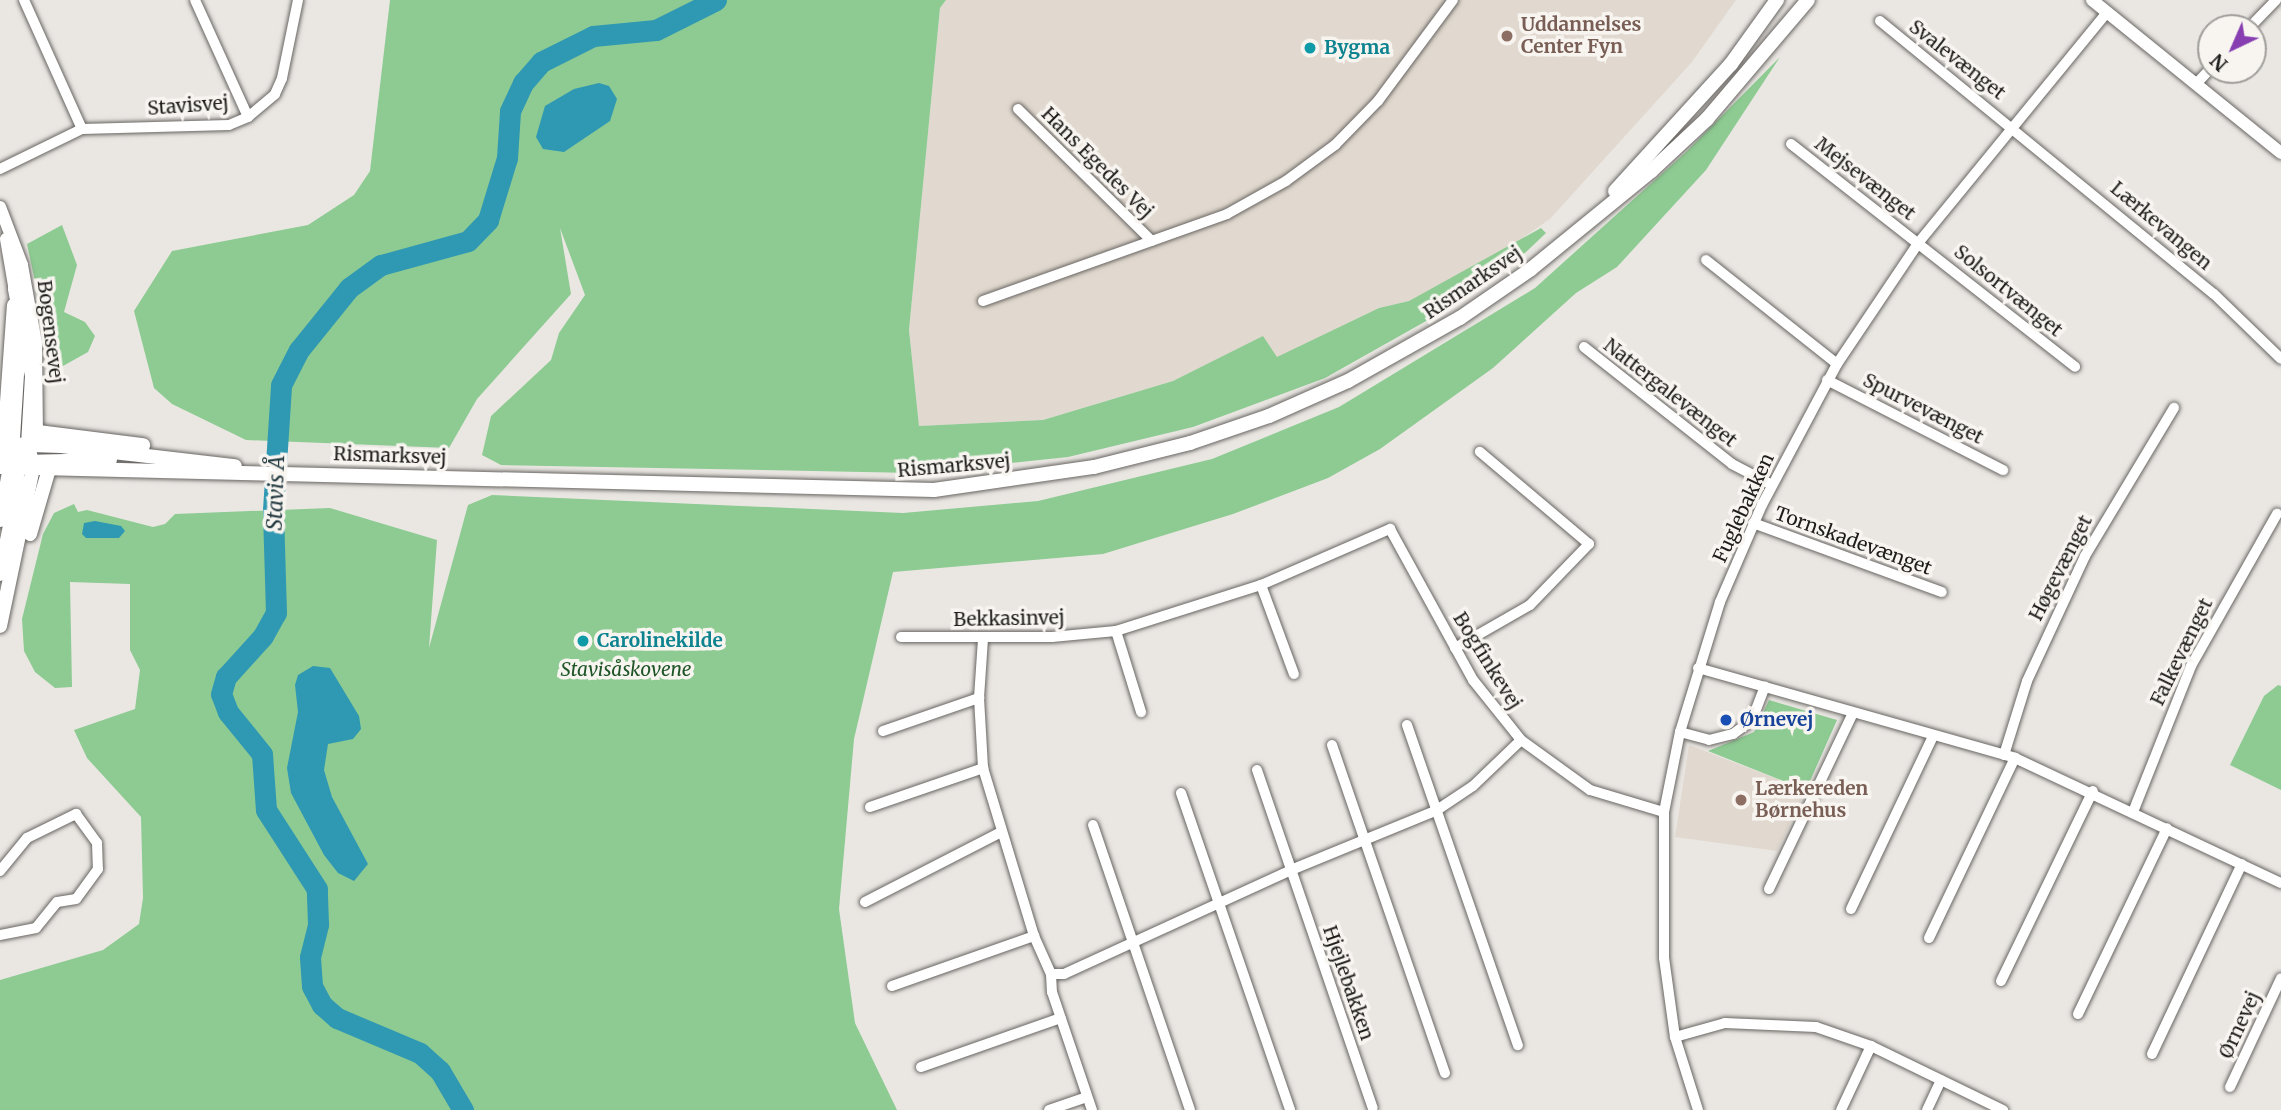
<!DOCTYPE html>
<html>
<head>
<meta charset="utf-8">
<style>
  body { margin:0 }
  #map { position:relative; width:2281px; height:1110px; overflow:hidden; background:#eae7e3; font-family:Merriweather,serif }
  div>[style] { position:absolute }
  [style*='--x'] { left:calc(var(--x)*1px); top:calc(var(--y)*1px); width:calc(var(--w)*1px); rotate:calc(var(--a)*1deg) }
  .built>* { inset:0; background:#e1d9cf }
  .green>* { inset:0; background:#8dcb92 }
  .water>* { inset:0; background:#2f98b3 }
  .river>* { height:21px; margin:-10.5px; padding:0 10.5px; transform-origin:10.5px; border-radius:10.5px; background:#2f98b3 }
  .roads { filter:drop-shadow(0 0 2px #686562) drop-shadow(0 0 2px #686562) }
  .minor>* { height:10px; margin:-5px; padding:0 5px; transform-origin:5px; border-radius:5px; background:#fff }
  .tertiary>* { height:12px; margin:-6px; padding:0 6px; transform-origin:6px; border-radius:6px; background:#fff }
  .secondary>* { height:14px; margin:-7px; padding:0 7px; transform-origin:7px; border-radius:7px; background:#fff }
  .dots>* { width:19px; height:19px; translate:-50% -50%; box-sizing:border-box; border:4px solid #f8f5f1; border-radius:50% }
  span { translate:-50% -50%; white-space:nowrap; text-align:center; line-height:1.15; -webkit-text-stroke:7px #f8f5f1; paint-order:stroke }
  .education-label { font-size:19px; color:#785e54; font-weight:700 }
  .left { translate:0 -50%; text-align:left }
  .culture-label { font-size:19px; color:#0d838f; font-weight:700 }
  .street-label { font-size:19px; color:#1e1d1b }
  .park-label { font-size:19px; color:#1e5426; font-style:italic }
  .transit-label { font-size:19px; color:#164399; font-weight:700 }
  .water-label { font-size:21px; color:#20373e; font-style:italic }
  .north { position:absolute; left:2197px; top:14px; width:70px; height:70px; box-sizing:border-box; background:#f8f5f1; border:2px solid #a19f9b; border-radius:50%; rotate:224deg; font-size:19px; font-weight:700; line-height:28px; text-align:center; color:#1e1d1b }
  .north::after { content:''; display:block; margin:auto; width:24px; height:32px; background:#873eb1; clip-path:polygon(50% 0,100% 100%,50% 72%,0 100%) }
</style>
</head>
<body>
<div id="map">
  <div class="built">
    <div style="clip-path:polygon(946px 0,1736px 0,1692px 62px,1550px 219px,1505px 250px,1409px 301px,1379px 308px,1277px 358px,1263px 337px,1173px 381px,1043px 420px,919px 426px,909px 330px,940px 8px)"></div>
    <div style="clip-path:polygon(1689px 745px,1806px 790px,1777px 851px,1675px 837px)"></div>
  </div>
  <div class="green">
    <div style="clip-path:polygon(390px 0,946px 0,940px 8px,909px 330px,919px 426px,1043px 420px,1173px 381px,1263px 336px,1277px 357px,1379px 308px,1409px 301px,1541px 228px,1546px 233px,1526px 252px,1435px 316px,1325px 378px,1193px 427px,1068px 457px,914px 473px,501px 465px,482px 455px,491px 416px,551px 360px,559px 333px,585px 295px,560px 228px,571px 294px,477px 399px,449px 448px,246px 440px,172px 404px,154px 388px,134px 311px,172px 251px,308px 225px,354px 195px,370px 171px)"></div>
    <div style="clip-path:polygon(1780px 57px,1706px 170px,1617px 267px,1576px 293px,1493px 368px,1380px 449px,1328px 478px,1233px 514px,1103px 554px,893px 572px,854px 739px,839px 909px,855px 1023px,897px 1110px,0 1110px,0 980px,103px 950px,139px 924px,143px 898px,141px 817px,87px 758px,74px 730px,135px 709px,140px 670px,130px 650px,130px 584px,70px 582px,72px 687px,55px 688px,35px 672px,24px 651px,22px 619px,43px 534px,54px 513px,74px 504px,78px 512px,87px 510px,153px 527px,165px 524px,175px 514px,330px 508px,437px 540px,429px 648px,468px 505px,492px 495px,903px 513px,1038px 501px,1212px 459px,1339px 407px,1535px 288px,1686px 152px)"></div>
    <div style="clip-path:polygon(62px 225px,77px 265px,64px 312px,85px 322px,95px 336px,88px 352px,54px 371px,27px 244px)"></div>
    <div style="clip-path:polygon(2278px 685px,2281px 686px,2281px 790px,2230px 765px,2264px 696px)"></div>
    <div style="clip-path:polygon(1769px 700px,1837px 720px,1806px 790px,1708px 751px,1754px 732px)"></div>
  </div>
  <div class="water">
    <div style="clip-path:polygon(599px 83px,609px 86px,617px 99px,610px 121px,564px 152px,543px 149px,536px 137px,545px 106px,574px 89px)"></div>
    <div style="clip-path:polygon(95px 521px,121px 526px,125px 531px,119px 538px,86px 538px,82px 534px,84px 523px)"></div>
    <div style="clip-path:polygon(313px 666px,330px 668px,359px 716px,361px 729px,353px 739px,328px 744px,324px 770px,332px 797px,368px 864px,354px 881px,338px 873px,324px 855px,291px 793px,287px 768px,298px 712px,295px 685px,298px 675px)"></div>
  </div>
  <div class="river">
    <div style="--x:463;--y:1110;--w:45;--a:-120.5"></div>
    <div style="--x:440;--y:1071;--w:27;--a:-138"></div>
    <div style="--x:420;--y:1053;--w:90;--a:-157.1"></div>
    <div style="--x:337;--y:1018;--w:20;--a:-139"></div>
    <div style="--x:322;--y:1005;--w:21;--a:-118"></div>
    <div style="--x:312;--y:986;--w:29;--a:-94"></div>
    <div style="--x:310;--y:957;--w:34;--a:-76"></div>
    <div style="--x:318;--y:924;--w:35;--a:-92"></div>
    <div style="--x:317;--y:889;--w:94;--a:-122.8"></div>
    <div style="--x:266;--y:810;--w:56;--a:-94.1"></div>
    <div style="--x:262;--y:754;--w:54;--a:-129"></div>
    <div style="--x:228;--y:712;--w:19;--a:-111"></div>
    <div style="--x:221;--y:694;--w:18;--a:-74"></div>
    <div style="--x:226;--y:677;--w:55;--a:-47.9"></div>
    <div style="--x:263;--y:636;--w:26;--a:-61"></div>
    <div style="--x:276;--y:613;--w:103;--a:-91.7"></div>
    <div style="--x:273;--y:510;--w:125;--a:-86.3"></div>
    <div style="--x:281;--y:385;--w:39;--a:-63"></div>
    <div style="--x:299;--y:350;--w:80;--a:-51.1"></div>
    <div style="--x:349;--y:288;--w:39;--a:-36"></div>
    <div style="--x:381;--y:265;--w:90;--a:-15.4"></div>
    <div style="--x:468;--y:241;--w:29;--a:-46"></div>
    <div style="--x:488;--y:220;--w:65;--a:-73"></div>
    <div style="--x:507;--y:158;--w:47;--a:-86.3"></div>
    <div style="--x:510;--y:111;--w:31;--a:-65"></div>
    <div style="--x:523;--y:83;--w:28;--a:-49"></div>
    <div style="--x:541;--y:62;--w:58;--a:-26.6"></div>
    <div style="--x:593;--y:36;--w:63;--a:-5.4"></div>
    <div style="--x:656;--y:30;--w:67;--a:-26.6"></div>
  </div>
  <div class="roads">
    <div class="minor">
      <div style="--x:24;--y:0;--w:141;--a:65.8"></div>
      <div style="--x:195;--y:0;--w:128;--a:65.6"></div>
      <div style="--x:1880;--y:21;--w:431;--a:39.3"></div>
      <div style="--x:2214;--y:294;--w:93;--a:44.1"></div>
      <div style="--x:2249;--y:28;--w:39;--a:-46"></div>
      <div style="--x:2197;--y:83;--w:21;--a:-47"></div>
      <div style="--x:1018;--y:109;--w:188;--a:44.6"></div>
      <div style="--x:1791;--y:144;--w:361;--a:38.1"></div>
      <div style="--x:0;--y:169;--w:91;--a:-26"></div>
      <div style="--x:82;--y:129;--w:147;--a:-1.6"></div>
      <div style="--x:229;--y:125;--w:21;--a:-23"></div>
      <div style="--x:248;--y:117;--w:35;--a:-40"></div>
      <div style="--x:275;--y:94;--w:17;--a:-66"></div>
      <div style="--x:282;--y:78;--w:80;--a:-78.4"></div>
      <div style="--x:1706;--y:260;--w:167;--a:38.4"></div>
      <div style="--x:983;--y:301;--w:259;--a:-19.6"></div>
      <div style="--x:1227;--y:214;--w:68;--a:-29.2"></div>
      <div style="--x:1286;--y:181;--w:61;--a:-36.3"></div>
      <div style="--x:1335;--y:145;--w:62;--a:-45.7"></div>
      <div style="--x:1378;--y:101;--w:126;--a:-53.4"></div>
      <div style="--x:1584;--y:347;--w:189;--a:38.3"></div>
      <div style="--x:1732;--y:464;--w:45;--a:27.7"></div>
      <div style="--x:1827;--y:380;--w:198;--a:27.1"></div>
      <div style="--x:1753;--y:523;--w:201;--a:20.1"></div>
      <div style="--x:1261;--y:585;--w:95;--a:69.7"></div>
      <div style="--x:1116;--y:631;--w:85;--a:72.8"></div>
      <div style="--x:901;--y:637;--w:151;--a:0"></div>
      <div style="--x:1052;--y:637;--w:64;--a:-5.4"></div>
      <div style="--x:1116;--y:631;--w:152;--a:-17.6"></div>
      <div style="--x:1261;--y:585;--w:141;--a:-23.5"></div>
      <div style="--x:1390;--y:529;--w:172;--a:61.2"></div>
      <div style="--x:1473;--y:680;--w:77;--a:51.3"></div>
      <div style="--x:1521;--y:740;--w:85;--a:35.9"></div>
      <div style="--x:1590;--y:790;--w:77;--a:16.6"></div>
      <div style="--x:983;--y:639;--w:59;--a:93.9"></div>
      <div style="--x:979;--y:698;--w:70;--a:86.7"></div>
      <div style="--x:983;--y:768;--w:176;--a:73.1"></div>
      <div style="--x:1034;--y:936;--w:42;--a:65.9"></div>
      <div style="--x:1051;--y:974;--w:13;--a:0"></div>
      <div style="--x:1064;--y:974;--w:250;--a:-24.6"></div>
      <div style="--x:1291;--y:870;--w:158;--a:-22.3"></div>
      <div style="--x:1437;--y:810;--w:43;--a:-33.7"></div>
      <div style="--x:1473;--y:786;--w:66;--a:-43.8"></div>
      <div style="--x:1455;--y:648;--w:86;--a:-29.8"></div>
      <div style="--x:1530;--y:605;--w:85;--a:-46"></div>
      <div style="--x:1589;--y:544;--w:143;--a:-139.8"></div>
      <div style="--x:1698;--y:668;--w:330;--a:15.8"></div>
      <div style="--x:2015;--y:758;--w:294;--a:25.2"></div>
      <div style="--x:1407;--y:725;--w:339;--a:70.9"></div>
      <div style="--x:883;--y:731;--w:102;--a:-19"></div>
      <div style="--x:1680;--y:732;--w:30;--a:15"></div>
      <div style="--x:1709;--y:740;--w:25;--a:-14"></div>
      <div style="--x:1733;--y:734;--w:24;--a:-36"></div>
      <div style="--x:1752;--y:720;--w:36;--a:-69"></div>
      <div style="--x:1332;--y:745;--w:347;--a:71"></div>
      <div style="--x:2004;--y:755;--w:77;--a:-72.7"></div>
      <div style="--x:2027;--y:681;--w:138;--a:-65.1"></div>
      <div style="--x:2085;--y:556;--w:173;--a:-59"></div>
      <div style="--x:1257;--y:770;--w:357;--a:71.1"></div>
      <div style="--x:1181;--y:793;--w:335;--a:71"></div>
      <div style="--x:870;--y:807;--w:120;--a:-19"></div>
      <div style="--x:2133;--y:812;--w:157;--a:-68.3"></div>
      <div style="--x:2191;--y:666;--w:175;--a:-60.5"></div>
      <div style="--x:1093;--y:825;--w:301;--a:71.2"></div>
      <div style="--x:0;--y:871;--w:43;--a:-50.7"></div>
      <div style="--x:27;--y:838;--w:55;--a:-26.1"></div>
      <div style="--x:76;--y:814;--w:36;--a:54"></div>
      <div style="--x:97;--y:843;--w:26;--a:88"></div>
      <div style="--x:98;--y:869;--w:37;--a:126"></div>
      <div style="--x:76;--y:899;--w:19;--a:171"></div>
      <div style="--x:57;--y:902;--w:33;--a:129"></div>
      <div style="--x:36;--y:928;--w:37;--a:169"></div>
      <div style="--x:1769;--y:889;--w:193;--a:-64.5"></div>
      <div style="--x:865;--y:902;--w:151;--a:-27.2"></div>
      <div style="--x:1851;--y:909;--w:191;--a:-64.6"></div>
      <div style="--x:1929;--y:938;--w:199;--a:-64.5"></div>
      <div style="--x:1051;--y:974;--w:18;--a:87"></div>
      <div style="--x:1052;--y:992;--w:125;--a:71.3"></div>
      <div style="--x:2001;--y:981;--w:211;--a:-64.2"></div>
      <div style="--x:892;--y:986;--w:151;--a:-19.4"></div>
      <div style="--x:2078;--y:1014;--w:206;--a:-64.4"></div>
      <div style="--x:1675;--y:1037;--w:52;--a:-15.6"></div>
      <div style="--x:1725;--y:1023;--w:91;--a:2.5"></div>
      <div style="--x:1816;--y:1027;--w:58;--a:19.1"></div>
      <div style="--x:1871;--y:1046;--w:147;--a:25.9"></div>
      <div style="--x:2152;--y:1054;--w:210;--a:-64.7"></div>
      <div style="--x:921;--y:1067;--w:148;--a:-19.3"></div>
      <div style="--x:2230;--y:1087;--w:120;--a:-64.9"></div>
      <div style="--x:1049;--y:1110;--w:40;--a:-18.9"></div>
      <div style="--x:1698;--y:1110;--w:77;--a:-107.5"></div>
      <div style="--x:1675;--y:1037;--w:80;--a:-97.9"></div>
      <div style="--x:1664;--y:958;--w:146;--a:-90"></div>
      <div style="--x:1664;--y:812;--w:82;--a:-78.7"></div>
      <div style="--x:1680;--y:732;--w:136;--a:-72.9"></div>
      <div style="--x:1720;--y:602;--w:106;--a:-66.6"></div>
      <div style="--x:1762;--y:505;--w:160;--a:-62"></div>
      <div style="--x:1837;--y:364;--w:147;--a:-56.1"></div>
      <div style="--x:1919;--y:242;--w:297;--a:-50.7"></div>
      <div style="--x:1841;--y:1110;--w:71;--a:-64.9"></div>
      <div style="--x:1927;--y:1110;--w:33;--a:-65"></div>
    </div>
    <div class="tertiary">
      <div style="--x:2092;--y:0;--w:243;--a:39"></div>
      <div style="--x:0;--y:207;--w:62;--a:69.2"></div>
      <div style="--x:22;--y:265;--w:79;--a:79.8"></div>
      <div style="--x:36;--y:343;--w:97;--a:89.4"></div>
      <div style="--x:6;--y:239;--w:59;--a:80.2"></div>
      <div style="--x:13;--y:454;--w:111;--a:-86.4"></div>
    </div>
    <div class="secondary">
      <div style="--x:1615;--y:191;--w:172;--a:-47.6"></div>
      <div style="--x:1731;--y:64;--w:79;--a:-54.3"></div>
      <div style="--x:38;--y:432;--w:106;--a:7.1"></div>
      <div style="--x:0;--y:444;--w:61;--a:1.9"></div>
      <div style="--x:61;--y:446;--w:175;--a:6.6"></div>
      <div style="--x:4;--y:444;--w:139;--a:-85.9"></div>
      <div style="--x:0;--y:455;--w:26;--a:-9"></div>
      <div style="--x:22;--y:462;--w:88;--a:-1.3"></div>
      <div style="--x:0;--y:467;--w:934;--a:1.41"></div>
      <div style="--x:934;--y:490;--w:162;--a:-8.2"></div>
      <div style="--x:1094;--y:467;--w:99;--a:-14"></div>
      <div style="--x:1190;--y:443;--w:83;--a:-18.9"></div>
      <div style="--x:1269;--y:416;--w:86;--a:-23.9"></div>
      <div style="--x:1348;--y:381;--w:129;--a:-29.4"></div>
      <div style="--x:1460;--y:318;--w:86;--a:-34.6"></div>
      <div style="--x:1531;--y:269;--w:155;--a:-39.2"></div>
      <div style="--x:1651;--y:171;--w:76;--a:-42.9"></div>
      <div style="--x:1707;--y:119;--w:156;--a:-49.7"></div>
      <div style="--x:0;--y:520;--w:54;--a:-79.3"></div>
      <div style="--x:30;--y:534;--w:68;--a:-73.7"></div>
      <div style="--x:0;--y:574;--w:79;--a:-78.3"></div>
      <div style="--x:16;--y:497;--w:38;--a:-87"></div>
      <div style="--x:0;--y:626;--w:161;--a:-78.2"></div>
      <div style="--x:33;--y:468;--w:24;--a:-102"></div>
      <div style="--x:28;--y:445;--w:69;--a:-86.7"></div>
      <div style="--x:32;--y:376;--w:89;--a:-101.1"></div>
    </div>
  </div>
  <div class="dots">
    <div style="left:1507px;top:36px;background:#8d6e63"></div>
    <div style="left:1310px;top:48px;background:#0f9aa8"></div>
    <div style="left:583px;top:641px;background:#0f9aa8"></div>
    <div style="left:1726px;top:720px;background:#1a4fb4"></div>
    <div style="left:1741px;top:800px;background:#8d6e63"></div>
  </div>
  <div class="education-label">
    <span class="left" style="left:1521px;top:36px">Uddannelses<br>Center Fyn</span>
    <span class="left" style="left:1755px;top:800px">Lærkereden<br>Børnehus</span>
  </div>
  <div class="culture-label">
    <span class="left" style="left:1324px;top:48px">Bygma</span>
    <span class="left" style="left:597px;top:641px">Carolinekilde</span>
  </div>
  <div class="street-label">
    <span style="left:1957px;top:60px;rotate:38deg">Svalevænget</span>
    <span style="left:188px;top:106px;rotate:-4deg">Stavisvej</span>
    <span style="left:1097px;top:163px;rotate:45deg">Hans Egedes Vej</span>
    <span style="left:1865px;top:179px;rotate:38deg">Mejsevænget</span>
    <span style="left:2161px;top:226px;rotate:40deg">Lærkevangen</span>
    <span style="left:1473px;top:283px;rotate:-34deg">Rismarksvej</span>
    <span style="left:2008px;top:291px;rotate:39deg">Solsortvænget</span>
    <span style="left:50px;top:332px;rotate:83deg">Bogensevej</span>
    <span style="left:1670px;top:393px;rotate:38deg">Nattergalevænget</span>
    <span style="left:1923px;top:409px;rotate:27deg">Spurvevænget</span>
    <span style="left:390px;top:456px;rotate:2deg">Rismarksvej</span>
    <span style="left:954px;top:466px;rotate:-5deg">Rismarksvej</span>
    <span style="left:1744px;top:508px;rotate:-65deg">Fuglebakken</span>
    <span style="left:1853px;top:541px;rotate:20deg">Tornskadevænget</span>
    <span style="left:2061px;top:568px;rotate:-63deg">Høgevænget</span>
    <span style="left:1009px;top:619px;rotate:-1deg">Bekkasinvej</span>
    <span style="left:2182px;top:652px;rotate:-64deg">Falkevænget</span>
    <span style="left:1487px;top:661px;rotate:58deg">Bogfinkevej</span>
    <span style="left:1348px;top:983px;rotate:71deg">Hjejlebakken</span>
    <span style="left:2240px;top:1025px;rotate:-65deg">Ørnevej</span>
  </div>
  <div class="park-label">
    <span style="left:626px;top:670px">Stavisåskovene</span>
  </div>
  <div class="transit-label">
    <span class="left" style="left:1740px;top:720px">Ørnevej</span>
  </div>
  <div class="water-label">
    <span style="left:276px;top:493px;rotate:-88deg">Stavis Å</span>
  </div>
  <div class="north">N</div>
</div>
</body>
</html>
